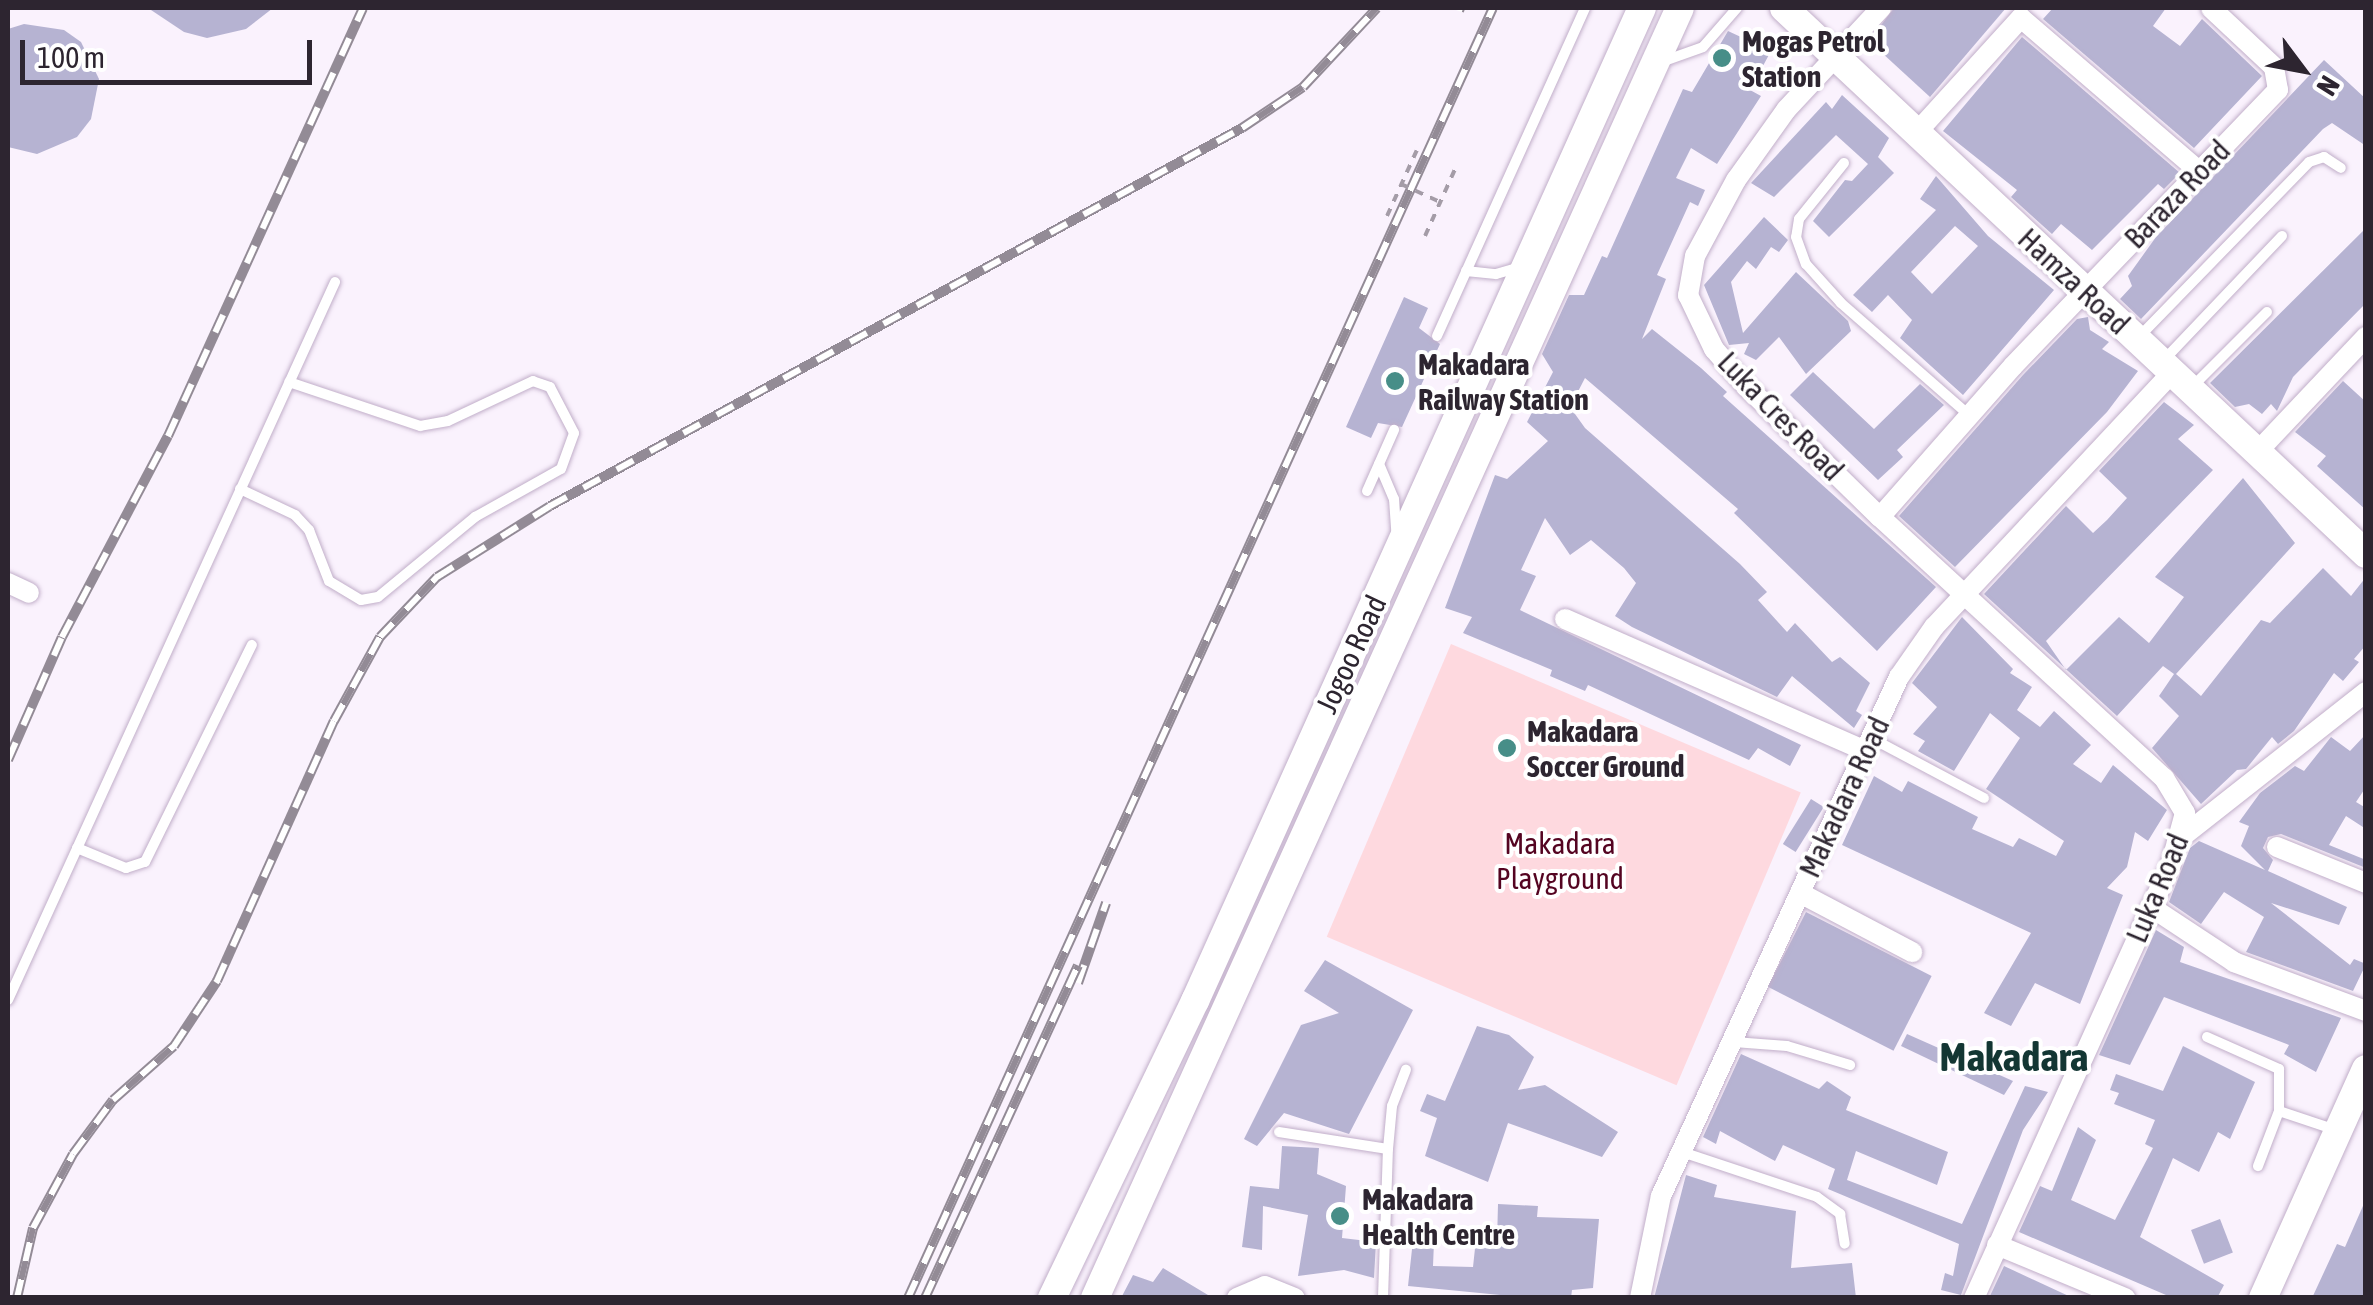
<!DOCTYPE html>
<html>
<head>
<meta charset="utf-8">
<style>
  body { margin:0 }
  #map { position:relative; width:2373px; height:1305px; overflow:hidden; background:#faf2fd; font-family:"Asap Condensed",sans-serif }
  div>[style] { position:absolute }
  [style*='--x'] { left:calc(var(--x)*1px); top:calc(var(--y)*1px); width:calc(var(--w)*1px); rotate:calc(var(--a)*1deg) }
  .green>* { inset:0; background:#fed9df; transform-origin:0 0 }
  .building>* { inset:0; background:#b6b3d2; transform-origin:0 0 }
  .path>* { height:4px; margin-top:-2px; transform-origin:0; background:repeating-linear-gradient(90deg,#a49ca7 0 8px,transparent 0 16px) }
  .roads { filter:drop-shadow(0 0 2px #c1aec9) drop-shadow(0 0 2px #c1aec9) }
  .lane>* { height:10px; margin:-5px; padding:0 5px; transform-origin:5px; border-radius:5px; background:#fff }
  .street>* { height:20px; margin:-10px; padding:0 10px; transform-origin:10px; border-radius:10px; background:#fff }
  .secondary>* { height:28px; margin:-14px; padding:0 14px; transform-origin:14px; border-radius:14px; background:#fff }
  .rail>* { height:10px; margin-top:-5px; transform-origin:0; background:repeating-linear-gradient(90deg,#fff 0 19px,#938b96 0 38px); box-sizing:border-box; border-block:2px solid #938b96 }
  .path-bridge>* { height:4px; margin-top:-2px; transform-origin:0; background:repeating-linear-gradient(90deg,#a49ca7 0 8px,transparent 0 16px) }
  .dots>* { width:28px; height:28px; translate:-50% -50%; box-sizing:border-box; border:5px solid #fff; border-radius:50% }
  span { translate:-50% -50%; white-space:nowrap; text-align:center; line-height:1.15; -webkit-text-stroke:8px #fff; paint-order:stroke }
  .poi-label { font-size:30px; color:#2d2530; font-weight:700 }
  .left { translate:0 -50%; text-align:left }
  .street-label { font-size:30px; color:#2d2530 }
  .park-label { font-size:30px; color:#540421 }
  .district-label { font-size:40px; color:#133633; font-weight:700 }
  .frame { position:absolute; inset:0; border:10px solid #2d2530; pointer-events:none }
  .north { position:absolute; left:2253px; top:20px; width:100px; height:100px; -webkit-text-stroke:8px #fff; paint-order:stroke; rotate:122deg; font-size:28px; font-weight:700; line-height:40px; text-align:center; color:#2d2530 }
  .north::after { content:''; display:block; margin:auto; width:35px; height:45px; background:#2d2530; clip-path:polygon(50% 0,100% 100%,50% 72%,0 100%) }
  .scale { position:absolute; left:20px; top:40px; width:292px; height:45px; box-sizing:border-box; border:5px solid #2d2530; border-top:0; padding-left:12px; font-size:30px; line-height:35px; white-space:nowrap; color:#2d2530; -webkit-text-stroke:8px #fff; paint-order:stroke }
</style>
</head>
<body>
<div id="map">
  <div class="green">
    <div style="left:1451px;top:644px;width:380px;height:318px;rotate:23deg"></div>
  </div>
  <div class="building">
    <div style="clip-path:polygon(148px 8px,273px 8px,246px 29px,207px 38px,184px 32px)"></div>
    <div style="clip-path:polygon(1894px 8px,2006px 8px,1930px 97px,1869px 41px)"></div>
    <div style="clip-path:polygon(2053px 8px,2166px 8px,2153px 26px,2180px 46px,2202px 19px,2262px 76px,2194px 148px,2043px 19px)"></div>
    <div style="clip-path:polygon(24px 24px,64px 30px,81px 42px,99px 79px,91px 119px,77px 137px,37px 154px,8px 147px,8px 29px)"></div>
    <div style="clip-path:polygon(1728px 31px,1771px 51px,1750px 90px,1761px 96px,1717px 164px,1691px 148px,1676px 178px,1705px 190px,1698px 206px,1690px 202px,1657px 275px,1666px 279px,1642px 339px,1652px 329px,1701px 368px,1727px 392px,1723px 396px,1936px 587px,1877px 651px,1734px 513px,1738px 509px,1585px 378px,1570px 407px,1585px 428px,1740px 564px,1767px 592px,1758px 600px,1787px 632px,1795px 623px,1832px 662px,1840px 657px,1870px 683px,1856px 711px,1862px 715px,1854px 728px,1792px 676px,1777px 697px,1632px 627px,1615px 616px,1636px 583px,1624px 568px,1591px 540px,1570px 555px,1545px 518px,1521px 570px,1536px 576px,1520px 610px,1801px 745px,1790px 766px,1758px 748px,1749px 760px,1588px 685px,1585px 691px,1550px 676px,1552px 670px,1463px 633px,1472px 617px,1445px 608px,1495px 475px,1507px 479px,1548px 441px,1527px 422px,1553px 372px,1542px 354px,1569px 295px,1584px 295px,1602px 256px,1607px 258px,1683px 89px,1692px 92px)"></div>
    <div style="clip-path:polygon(2022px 37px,2180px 173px,2164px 189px,2158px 184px,2092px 250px,2061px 224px,2052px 234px,2011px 197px,2017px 190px,1943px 131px)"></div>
    <div style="clip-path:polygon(2324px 60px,2366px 99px,2366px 146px,2332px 123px,2323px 129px,2141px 319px,2120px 299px,2132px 286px,2128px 276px,2156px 237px)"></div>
    <div style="clip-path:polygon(1842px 95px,1889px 138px,1878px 157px,1894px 173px,1829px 237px,1813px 221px,1845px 180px,1852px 181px,1868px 164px,1836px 135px,1774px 197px,1751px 183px,1826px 102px,1832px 109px)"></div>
    <div style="clip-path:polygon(evenodd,1936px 176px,1988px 236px,2054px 290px,1963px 395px,1900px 338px,1912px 320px,1888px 295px,1872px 312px,1853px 295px,1936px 210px,1920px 199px,1936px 176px,1955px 226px,1978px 246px,1932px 294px,1911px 272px,1955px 226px)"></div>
    <div style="clip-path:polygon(1764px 217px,1788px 240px,1779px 252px,1771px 247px,1756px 269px,1747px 261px,1731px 282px,1743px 333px,1796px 272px,1848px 321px,1851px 331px,1806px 374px,1779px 337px,1756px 360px,1744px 354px,1749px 343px,1729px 345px,1704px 285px)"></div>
    <div style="clip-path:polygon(2366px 228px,2366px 303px,2293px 377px,2277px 411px,2271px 404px,2262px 414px,2249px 404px,2235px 407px,2210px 383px)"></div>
    <div style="clip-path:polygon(1404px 297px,1428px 308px,1419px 328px,1440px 344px,1402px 427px,1378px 423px,1371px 438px,1346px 427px)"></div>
    <div style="clip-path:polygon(2088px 317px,2090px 330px,2109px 342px,2102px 349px,2138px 371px,2107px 412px,1955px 567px,1899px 516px,2023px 375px,2077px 319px)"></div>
    <div style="clip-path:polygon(1813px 372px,1874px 429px,1920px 384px,1944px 405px,1897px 450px,1903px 457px,1878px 480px,1790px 395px)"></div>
    <div style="clip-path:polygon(2343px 381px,2366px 402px,2366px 510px,2317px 466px,2326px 456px,2295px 432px)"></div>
    <div style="clip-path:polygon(2164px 402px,2194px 425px,2178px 439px,2213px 470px,2046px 641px,2066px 670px,2119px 617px,2149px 643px,2184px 597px,2155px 577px,2243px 478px,2295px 543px,2176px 674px,2201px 696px,2261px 620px,2270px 623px,2323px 568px,2351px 596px,2366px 577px,2366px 645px,2354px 659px,2359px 662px,2343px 681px,2334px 673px,2294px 731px,2278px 744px,2272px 737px,2246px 769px,2237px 770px,2201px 804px,2152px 748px,2179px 716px,2159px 696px,2174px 674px,2163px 666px,2117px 716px,1984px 594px,2066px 506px,2093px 533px,2107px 520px,2127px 498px,2099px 471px)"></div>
    <div style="clip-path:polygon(1962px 617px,2013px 669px,2010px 673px,2032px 687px,2017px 710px,2040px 727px,2054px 711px,2091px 745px,2073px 764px,2101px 783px,2113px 765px,2167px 810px,2148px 841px,2135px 832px,2127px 867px,2107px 888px,2123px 895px,2080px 1004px,2035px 983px,2011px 1026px,1984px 1013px,2031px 933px,1842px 845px,1874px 776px,1902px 792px,1908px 781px,1978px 817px,1972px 829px,2013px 847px,2019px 838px,2056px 856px,2064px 841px,1986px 789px,2020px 738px,1990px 713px,1954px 771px,1918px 751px,1925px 741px,1913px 734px,1937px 707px,1912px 683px)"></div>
    <div style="clip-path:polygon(2366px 734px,2366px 787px,2356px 802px,2366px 808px,2366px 829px,2346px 816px,2329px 845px,2366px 860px,2366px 868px,2281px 834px,2268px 837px,2263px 848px,2273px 860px,2268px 871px,2347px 907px,2339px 925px,2271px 903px,2350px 965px,2354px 959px,2366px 964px,2353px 991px,2246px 952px,2264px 917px,2224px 892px,2201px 924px,2169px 902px,2190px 848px,2199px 841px,2265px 870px,2241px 846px,2249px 826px,2239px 822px,2260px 793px,2295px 766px,2304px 771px,2331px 737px,2350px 751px)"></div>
    <div style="left:1811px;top:799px;width:15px;height:53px;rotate:32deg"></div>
    <div style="left:1806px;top:912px;width:141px;height:84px;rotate:27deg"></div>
    <div style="clip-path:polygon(2156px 930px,2184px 947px,2180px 962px,2341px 1018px,2316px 1072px,2284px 1054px,2289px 1045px,2164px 997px,2130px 1065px,2099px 1055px)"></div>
    <div style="clip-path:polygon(1325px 960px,1413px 1010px,1349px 1134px,1284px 1113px,1257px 1146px,1244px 1139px,1301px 1025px,1339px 1013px,1304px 991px)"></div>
    <div style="clip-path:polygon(1477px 1026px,1509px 1035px,1534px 1057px,1518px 1090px,1545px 1085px,1618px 1132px,1602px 1157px,1508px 1123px,1488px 1182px,1425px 1156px,1437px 1118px,1420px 1111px,1427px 1094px,1445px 1101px)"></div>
    <div style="clip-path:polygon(1907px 1034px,2013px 1081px,2004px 1095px,1901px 1046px)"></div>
    <div style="clip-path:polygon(2183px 1046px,2255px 1082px,2230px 1139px,2218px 1132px,2199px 1172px,2173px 1158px,2140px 1237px,2224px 1285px,2217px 1298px,2173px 1298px,2019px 1232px,2040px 1186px,2052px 1191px,2078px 1127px,2096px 1140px,2071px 1200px,2115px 1220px,2153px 1148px,2145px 1144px,2155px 1120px,2114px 1104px,2119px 1093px,2110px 1090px,2116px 1074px,2163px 1091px)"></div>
    <div style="clip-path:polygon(1741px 1054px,1819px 1089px,1827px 1081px,1851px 1097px,1846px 1110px,1948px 1152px,1937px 1185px,1856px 1151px,1847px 1180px,1962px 1224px,2025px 1086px,2048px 1092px,2023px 1130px,1961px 1295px,1941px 1290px,1945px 1273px,1953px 1276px,1959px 1244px,1828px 1189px,1835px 1169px,1783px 1145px,1775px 1161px,1720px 1131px,1716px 1144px,1703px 1137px)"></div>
    <div style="clip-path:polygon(1282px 1146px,1319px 1148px,1317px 1174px,1346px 1186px,1342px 1238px,1376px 1242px,1374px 1278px,1344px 1270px,1298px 1276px,1308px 1215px,1263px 1206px,1262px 1250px,1242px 1247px,1250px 1186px,1279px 1189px)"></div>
    <div style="clip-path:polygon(1686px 1175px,1717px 1185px,1714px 1197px,1796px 1211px,1791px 1268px,1852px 1263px,1856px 1298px,1654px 1298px)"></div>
    <div style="clip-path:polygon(2366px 1199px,2366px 1298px,2312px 1298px,2337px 1244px,2345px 1247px)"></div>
    <div style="clip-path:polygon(1498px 1204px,1538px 1206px,1537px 1217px,1599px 1219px,1593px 1288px,1572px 1290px,1571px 1298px,1531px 1298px,1408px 1286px,1413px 1240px,1434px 1242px,1433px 1266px,1473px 1267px,1476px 1239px,1497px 1242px)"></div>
    <div style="left:2220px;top:1219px;width:36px;height:31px;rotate:69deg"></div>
    <div style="clip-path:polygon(2004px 1266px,2073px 1298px,1989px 1298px)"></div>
    <div style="clip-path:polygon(1163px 1268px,1213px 1298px,1121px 1298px,1133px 1275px,1153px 1282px)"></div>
  </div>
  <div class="path">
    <div style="--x:1387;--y:216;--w:72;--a:-65.6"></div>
    <div style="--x:1425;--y:236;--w:76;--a:-65.8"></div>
  </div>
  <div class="roads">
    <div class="lane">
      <div style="--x:1664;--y:61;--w:41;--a:-19.7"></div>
      <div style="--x:1703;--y:47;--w:52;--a:-48.9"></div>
      <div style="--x:1844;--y:163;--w:72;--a:128.8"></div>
      <div style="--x:1799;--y:219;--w:18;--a:99"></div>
      <div style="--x:1796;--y:237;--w:29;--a:70"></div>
      <div style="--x:1806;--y:264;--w:52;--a:48.1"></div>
      <div style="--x:1841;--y:303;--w:170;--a:41.2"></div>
      <div style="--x:1466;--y:271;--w:30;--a:6"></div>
      <div style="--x:1496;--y:274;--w:26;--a:-16"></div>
      <div style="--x:1437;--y:336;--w:360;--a:-65.7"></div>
      <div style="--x:2137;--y:339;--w:247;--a:-45.8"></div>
      <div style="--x:2309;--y:162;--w:16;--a:-18"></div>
      <div style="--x:2324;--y:157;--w:20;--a:33"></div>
      <div style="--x:2162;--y:362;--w:174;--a:-46.4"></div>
      <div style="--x:2192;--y:387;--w:106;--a:-45"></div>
      <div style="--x:1379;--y:464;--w:38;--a:67"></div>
      <div style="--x:1394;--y:499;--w:31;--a:86"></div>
      <div style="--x:240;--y:489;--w:61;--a:25.3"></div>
      <div style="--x:295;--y:515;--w:21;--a:47"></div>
      <div style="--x:309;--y:530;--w:55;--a:68.6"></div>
      <div style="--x:329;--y:581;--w:37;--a:31"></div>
      <div style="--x:361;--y:600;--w:17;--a:-10"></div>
      <div style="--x:378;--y:597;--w:126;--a:-39.5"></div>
      <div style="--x:475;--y:517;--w:98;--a:-29.2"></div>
      <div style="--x:561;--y:469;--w:38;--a:-70"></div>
      <div style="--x:574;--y:433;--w:52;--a:-117.6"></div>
      <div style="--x:550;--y:387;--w:18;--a:-161"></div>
      <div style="--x:533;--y:381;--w:94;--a:154.8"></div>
      <div style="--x:448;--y:421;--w:28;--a:170"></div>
      <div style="--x:420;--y:426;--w:138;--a:-161.4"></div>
      <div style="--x:1367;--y:491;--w:67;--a:-66.1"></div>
      <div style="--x:1871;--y:738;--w:128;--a:28"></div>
      <div style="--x:77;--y:848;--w:53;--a:22.2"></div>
      <div style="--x:126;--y:868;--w:20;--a:-18"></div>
      <div style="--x:145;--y:862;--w:242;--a:-63.8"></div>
      <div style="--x:8;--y:1000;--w:789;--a:-65.51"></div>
      <div style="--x:2207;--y:1037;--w:79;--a:24"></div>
      <div style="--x:2279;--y:1069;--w:42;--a:90"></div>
      <div style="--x:2279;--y:1111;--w:59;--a:110.9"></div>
      <div style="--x:1734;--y:1042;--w:53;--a:4.3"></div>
      <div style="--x:1787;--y:1046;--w:66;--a:16.8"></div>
      <div style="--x:2279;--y:1111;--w:60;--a:18.4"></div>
      <div style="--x:1279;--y:1132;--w:110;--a:8.9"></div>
      <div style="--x:1682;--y:1152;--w:142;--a:18.4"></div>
      <div style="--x:1817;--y:1197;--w:29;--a:36"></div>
      <div style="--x:1840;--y:1214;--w:30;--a:81"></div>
      <div style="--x:1383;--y:1298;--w:149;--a:-88.1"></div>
      <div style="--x:1388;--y:1149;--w:43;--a:-84.7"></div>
      <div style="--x:1392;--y:1106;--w:39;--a:-69"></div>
    </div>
    <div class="street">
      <div style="--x:1881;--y:8;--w:139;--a:133"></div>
      <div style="--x:1786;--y:110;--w:86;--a:125.5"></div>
      <div style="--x:1736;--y:180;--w:86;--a:118.3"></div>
      <div style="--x:1695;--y:256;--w:40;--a:100"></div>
      <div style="--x:1688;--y:295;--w:60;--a:64.3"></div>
      <div style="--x:1714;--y:349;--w:49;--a:49.1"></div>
      <div style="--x:1746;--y:386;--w:187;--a:44.4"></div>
      <div style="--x:1880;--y:517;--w:201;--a:-48.6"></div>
      <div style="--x:2013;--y:366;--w:383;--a:-46.2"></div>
      <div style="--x:2278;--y:90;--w:23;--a:-100"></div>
      <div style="--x:2274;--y:67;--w:86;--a:-136.9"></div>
      <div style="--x:1918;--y:131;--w:153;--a:-47.7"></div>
      <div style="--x:2021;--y:18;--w:235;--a:40.7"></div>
      <div style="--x:2259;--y:450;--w:156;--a:-46.6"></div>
      <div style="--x:1880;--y:517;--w:386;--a:42.6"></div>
      <div style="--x:2164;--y:778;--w:41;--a:59"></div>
      <div style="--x:2185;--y:813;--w:53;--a:105.4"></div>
      <div style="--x:2171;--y:864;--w:477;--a:114.4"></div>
      <div style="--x:8;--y:583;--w:23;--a:25"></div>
      <div style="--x:1565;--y:619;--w:328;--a:23.7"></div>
      <div style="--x:2183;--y:836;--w:233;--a:-38.2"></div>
      <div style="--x:2277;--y:847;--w:96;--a:22"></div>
      <div style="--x:1800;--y:893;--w:127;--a:27.8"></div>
      <div style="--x:2151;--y:907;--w:100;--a:33.5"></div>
      <div style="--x:2234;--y:962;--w:141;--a:20.4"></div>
      <div style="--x:1997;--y:1245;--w:139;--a:22.5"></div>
      <div style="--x:1237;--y:1298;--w:30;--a:-23"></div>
      <div style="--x:1265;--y:1286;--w:32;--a:22"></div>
      <div style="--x:1640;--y:1298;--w:104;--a:-78.4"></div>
      <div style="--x:1661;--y:1196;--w:571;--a:-65.37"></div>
      <div style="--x:1899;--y:677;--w:61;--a:-55"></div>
      <div style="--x:1934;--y:627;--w:349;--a:-46.9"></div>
    </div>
    <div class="secondary">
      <div style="--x:1784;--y:8;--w:798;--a:43.17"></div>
      <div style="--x:1052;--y:1298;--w:330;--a:-64.3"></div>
      <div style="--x:1195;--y:1001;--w:1089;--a:-65.77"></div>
      <div style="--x:1095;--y:1298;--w:1416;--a:-65.61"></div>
      <div style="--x:2263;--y:1298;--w:251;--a:-65.8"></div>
    </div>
  </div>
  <div class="rail">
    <div style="--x:1459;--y:11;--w:3;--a:-72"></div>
    <div style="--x:8;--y:760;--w:134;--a:-66.3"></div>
    <div style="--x:62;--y:637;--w:227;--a:-62.2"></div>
    <div style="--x:168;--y:436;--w:470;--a:-65.5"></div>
    <div style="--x:1078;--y:983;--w:85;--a:-70.7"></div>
    <div style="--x:17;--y:1298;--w:72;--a:-77.1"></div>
    <div style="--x:33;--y:1228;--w:84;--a:-61.6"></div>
    <div style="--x:73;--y:1154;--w:67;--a:-53.5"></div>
    <div style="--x:113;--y:1100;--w:81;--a:-41.5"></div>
    <div style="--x:174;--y:1046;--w:78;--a:-56.5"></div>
    <div style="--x:217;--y:981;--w:285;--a:-65.8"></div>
    <div style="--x:334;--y:721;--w:96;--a:-61.3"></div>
    <div style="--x:380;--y:637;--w:83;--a:-46.5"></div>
    <div style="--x:437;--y:577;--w:133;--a:-32.1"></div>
    <div style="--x:550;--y:506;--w:789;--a:-28.65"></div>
    <div style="--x:1242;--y:128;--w:73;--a:-33.9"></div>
    <div style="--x:1303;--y:87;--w:108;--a:-46.9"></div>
    <div style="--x:908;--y:1298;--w:1416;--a:-65.61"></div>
    <div style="--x:925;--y:1298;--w:366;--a:-65.3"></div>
  </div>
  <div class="path-bridge">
    <div style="--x:1401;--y:184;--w:43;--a:24.8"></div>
  </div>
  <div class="dots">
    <div style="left:1722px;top:58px;background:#478e88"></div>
    <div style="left:1395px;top:381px;background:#478e88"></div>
    <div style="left:1507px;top:748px;background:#478e88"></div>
    <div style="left:1340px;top:1216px;background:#478e88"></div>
  </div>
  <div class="poi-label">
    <span class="left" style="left:1742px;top:58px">Mogas Petrol<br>Station</span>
    <span class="left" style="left:1418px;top:381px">Makadara<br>Railway Station</span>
    <span class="left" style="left:1527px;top:748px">Makadara<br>Soccer Ground</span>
    <span class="left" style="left:1362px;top:1216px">Makadara<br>Health Centre</span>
  </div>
  <div class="street-label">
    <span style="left:2177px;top:194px;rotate:-46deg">Baraza Road</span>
    <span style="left:2074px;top:281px;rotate:43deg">Hamza Road</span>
    <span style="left:1781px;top:416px;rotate:46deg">Luka Cres Road</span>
    <span style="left:1351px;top:654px;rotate:-65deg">Jogoo Road</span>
    <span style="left:1844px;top:797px;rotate:-65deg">Makadara Road</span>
    <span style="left:2157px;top:888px;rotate:-67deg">Luka Road</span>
  </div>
  <div class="park-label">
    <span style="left:1560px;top:860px">Makadara<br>Playground</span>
  </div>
  <div class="district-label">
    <span style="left:2014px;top:1057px">Makadara</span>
  </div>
  <div class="frame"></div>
  <div class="north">N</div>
  <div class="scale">100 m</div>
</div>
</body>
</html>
